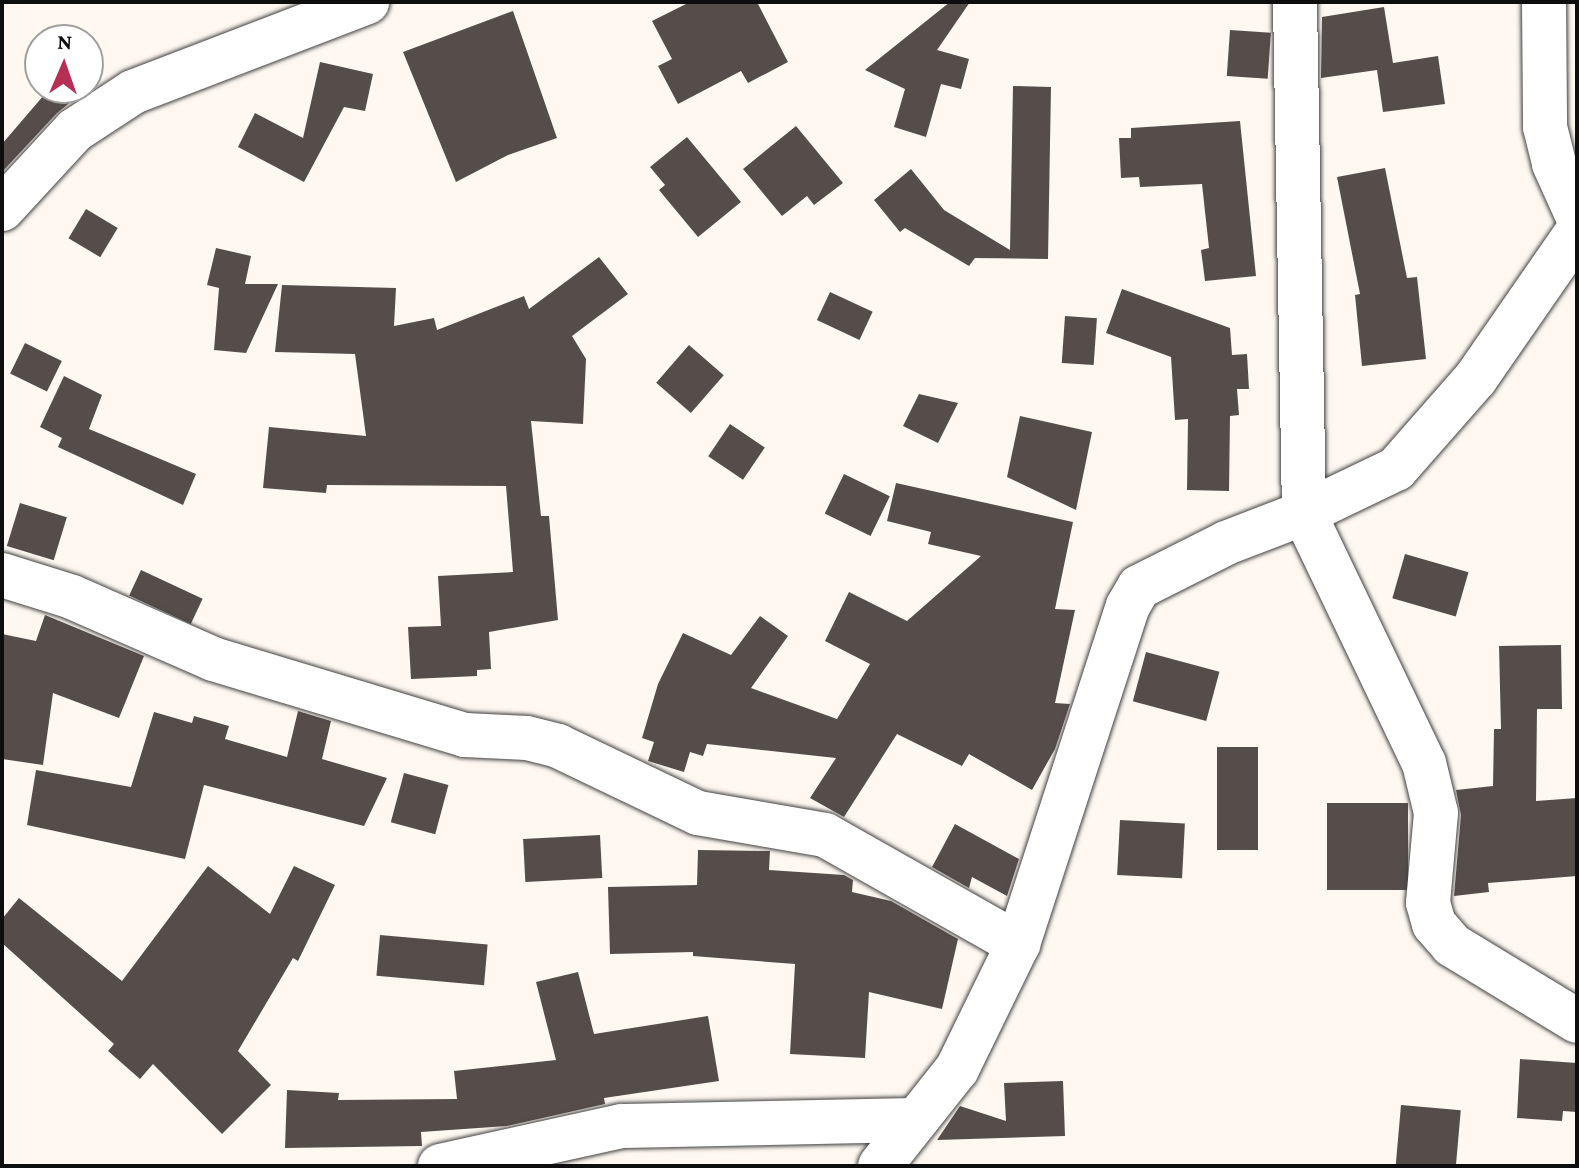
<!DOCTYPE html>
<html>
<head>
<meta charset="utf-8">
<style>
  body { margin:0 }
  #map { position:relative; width:1579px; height:1168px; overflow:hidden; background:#fef8f1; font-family:"Crimson Pro",serif }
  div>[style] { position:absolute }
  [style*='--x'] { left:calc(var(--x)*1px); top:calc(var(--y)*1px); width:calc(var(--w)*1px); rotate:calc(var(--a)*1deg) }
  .building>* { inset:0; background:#564d4b; transform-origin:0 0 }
  .roads { filter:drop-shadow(0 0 2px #414141) drop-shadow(0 0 2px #414141) }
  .minor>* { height:44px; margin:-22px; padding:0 22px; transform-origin:22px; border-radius:22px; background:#fff }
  span { translate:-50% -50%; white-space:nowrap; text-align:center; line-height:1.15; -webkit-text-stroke:8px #fff; paint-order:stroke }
  .frame { position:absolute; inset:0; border:4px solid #0e0e0e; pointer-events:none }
  .north { position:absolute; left:24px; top:24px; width:80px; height:80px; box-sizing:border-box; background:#fff; border:2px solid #9f9f9f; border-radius:50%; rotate:2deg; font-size:22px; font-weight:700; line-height:32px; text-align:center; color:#0e0e0e }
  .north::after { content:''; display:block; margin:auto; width:28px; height:36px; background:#b62f55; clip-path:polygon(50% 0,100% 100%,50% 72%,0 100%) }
</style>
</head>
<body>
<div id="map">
  <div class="building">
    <div style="clip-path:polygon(690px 2px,757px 2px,788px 62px,748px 83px,741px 71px,678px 104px,658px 66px,672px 59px,652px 21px)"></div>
    <div style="clip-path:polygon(950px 2px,970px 2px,937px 50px,969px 59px,961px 89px,941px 84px,926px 137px,894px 127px,905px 89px,865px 70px)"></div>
    <div style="clip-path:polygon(1384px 7px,1393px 63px,1438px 56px,1445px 104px,1383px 112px,1377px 70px,1321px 78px,1322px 17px)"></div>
    <div style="clip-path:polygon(513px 11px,557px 138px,508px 155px,456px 182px,403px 52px)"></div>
    <div style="left:1230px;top:30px;width:41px;height:46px;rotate:4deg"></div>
    <div style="clip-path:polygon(320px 62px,373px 74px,365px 111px,344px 107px,304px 182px,238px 147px,255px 113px,303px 138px)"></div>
    <div style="clip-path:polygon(1013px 86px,1051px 87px,1048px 259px,975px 258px,969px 266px,905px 228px,900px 232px,874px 200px,911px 169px,944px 210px,1010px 250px)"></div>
    <div style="clip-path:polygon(50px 88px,88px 88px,57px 113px,2px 172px,2px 144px)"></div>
    <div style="clip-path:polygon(1240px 121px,1256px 276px,1205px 281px,1201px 250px,1209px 248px,1202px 184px,1140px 187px,1139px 177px,1121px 178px,1119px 138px,1131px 138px,1131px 128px)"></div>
    <div style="clip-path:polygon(796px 126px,843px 183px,814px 205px,807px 196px,782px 216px,743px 169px)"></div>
    <div style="clip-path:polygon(687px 137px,741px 202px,698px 237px,659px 190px,665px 185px,650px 167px)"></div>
    <div style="clip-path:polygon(1385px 168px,1407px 278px,1417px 277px,1426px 359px,1362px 366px,1355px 295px,1360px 294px,1337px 177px)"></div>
    <div style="left:86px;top:209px;width:37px;height:34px;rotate:31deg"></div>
    <div style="clip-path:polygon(216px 248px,251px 256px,245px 284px,278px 284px,246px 353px,214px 350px,219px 288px,207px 285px)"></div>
    <div style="clip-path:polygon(599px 257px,628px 294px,572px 336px,586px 359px,583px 424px,531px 421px,541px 516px,549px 516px,558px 620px,489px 632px,491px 669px,477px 670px,477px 676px,411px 679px,408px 627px,441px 626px,438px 576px,513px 572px,506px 486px,327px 485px,326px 493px,263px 488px,269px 427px,366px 436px,355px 354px,275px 352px,282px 285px,396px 288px,394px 326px,434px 318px,437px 330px,524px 296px,529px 309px)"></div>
    <div style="clip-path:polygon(1122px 289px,1230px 328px,1232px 355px,1247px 354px,1249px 389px,1237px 389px,1239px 415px,1230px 416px,1229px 491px,1187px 490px,1188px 419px,1175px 420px,1171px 357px,1106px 333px)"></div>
    <div style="left:830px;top:292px;width:47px;height:31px;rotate:25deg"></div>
    <div style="left:1065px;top:316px;width:32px;height:47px;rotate:4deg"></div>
    <div style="left:25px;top:343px;width:41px;height:34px;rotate:26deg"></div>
    <div style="left:689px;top:345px;width:46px;height:50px;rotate:41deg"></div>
    <div style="clip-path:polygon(64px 376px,102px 395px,89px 429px,196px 474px,183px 505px,58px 447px,62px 438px,40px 427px)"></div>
    <div style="clip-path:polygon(919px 394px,958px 403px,938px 443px,903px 426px)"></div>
    <div style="clip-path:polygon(1020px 416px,1092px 432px,1076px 510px,1007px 477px)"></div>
    <div style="left:730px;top:424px;width:42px;height:39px;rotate:34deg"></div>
    <div style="left:844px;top:474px;width:51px;height:44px;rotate:26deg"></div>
    <div style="clip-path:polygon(896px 483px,1073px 522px,1055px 609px,1075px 610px,1055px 703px,1070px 704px,1055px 749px,1032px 790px,969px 754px,962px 766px,897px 734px,844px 817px,810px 798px,836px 758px,707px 744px,703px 756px,690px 752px,684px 772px,648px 761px,654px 742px,642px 738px,658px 684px,683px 633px,731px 655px,760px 616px,788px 636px,751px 688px,837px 719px,870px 664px,825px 641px,849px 592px,907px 621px,981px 556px,928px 544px,931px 532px,887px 521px)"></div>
    <div style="left:20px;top:503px;width:49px;height:45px;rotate:17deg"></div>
    <div style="left:1405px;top:554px;width:66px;height:46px;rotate:16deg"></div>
    <div style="left:141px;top:570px;width:68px;height:28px;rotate:25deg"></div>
    <div style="clip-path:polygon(45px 615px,144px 656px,119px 718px,53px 693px,43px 765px,2px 759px,2px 634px,36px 641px)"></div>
    <div style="clip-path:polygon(1561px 645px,1562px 709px,1537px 709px,1536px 801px,1577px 798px,1577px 876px,1488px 883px,1489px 892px,1454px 896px,1461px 815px,1456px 790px,1493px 786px,1494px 729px,1501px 729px,1499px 646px)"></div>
    <div style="left:1146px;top:652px;width:76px;height:51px;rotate:15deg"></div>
    <div style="clip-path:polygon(298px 711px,331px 721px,322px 759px,387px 778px,364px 826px,204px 785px,185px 859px,27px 825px,36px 770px,131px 787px,154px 712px,192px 723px,194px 716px,229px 726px,225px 739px,287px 757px)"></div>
    <div style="left:1217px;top:747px;width:41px;height:103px"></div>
    <div style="left:404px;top:773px;width:46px;height:51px;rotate:15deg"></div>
    <div style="left:1327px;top:803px;width:81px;height:87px"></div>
    <div style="left:1120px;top:820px;width:65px;height:55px;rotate:3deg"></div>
    <div style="clip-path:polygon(955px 824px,1019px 859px,1007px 896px,972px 877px,969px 888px,932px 867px)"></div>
    <div style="left:600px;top:835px;width:43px;height:77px;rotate:87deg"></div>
    <div style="clip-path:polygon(698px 850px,770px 851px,769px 870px,844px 875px,853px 880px,852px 892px,891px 901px,958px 939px,942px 1009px,869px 992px,865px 1058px,790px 1054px,795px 964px,693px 956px,693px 952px,610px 954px,608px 887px,697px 885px)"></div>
    <div style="clip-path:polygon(208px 866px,270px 914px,294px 866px,335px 885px,298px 961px,293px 958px,238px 1051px,271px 1085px,222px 1134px,153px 1064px,140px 1079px,108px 1051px,114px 1044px,2px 943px,2px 919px,19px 898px,122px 981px)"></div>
    <div style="left:380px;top:935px;width:108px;height:41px;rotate:5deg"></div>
    <div style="clip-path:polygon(578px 972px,594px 1034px,708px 1016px,719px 1081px,604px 1098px,605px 1104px,507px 1126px,421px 1132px,422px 1146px,285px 1148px,287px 1090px,339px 1093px,338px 1100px,457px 1099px,454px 1071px,556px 1060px,536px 982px)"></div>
    <div style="clip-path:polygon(1520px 1059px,1577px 1063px,1577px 1112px,1563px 1111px,1562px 1121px,1517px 1118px)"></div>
    <div style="clip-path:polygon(1063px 1081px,1065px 1136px,937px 1140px,960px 1106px,1006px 1121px,1004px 1083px)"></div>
    <div style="left:1401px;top:1105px;width:60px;height:61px;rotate:5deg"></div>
  </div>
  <div class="roads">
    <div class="minor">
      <div style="--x:1544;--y:2;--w:125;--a:89.5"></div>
      <div style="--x:1545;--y:127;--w:38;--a:76"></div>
      <div style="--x:1554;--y:164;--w:56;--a:65.7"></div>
      <div style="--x:2;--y:209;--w:108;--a:-47.3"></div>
      <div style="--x:75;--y:130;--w:69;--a:-33.2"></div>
      <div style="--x:133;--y:92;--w:251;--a:-21"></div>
      <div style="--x:1577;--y:232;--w:178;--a:124.7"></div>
      <div style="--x:1476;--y:378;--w:121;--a:131.3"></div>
      <div style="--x:1396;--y:469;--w:102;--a:154.4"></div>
      <div style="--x:1304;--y:513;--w:277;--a:64.4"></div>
      <div style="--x:1424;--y:763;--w:51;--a:76.5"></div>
      <div style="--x:1436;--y:813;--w:90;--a:95.1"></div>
      <div style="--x:1428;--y:903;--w:22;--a:74"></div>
      <div style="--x:1434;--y:924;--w:28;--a:49"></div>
      <div style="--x:1452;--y:945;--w:146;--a:31.3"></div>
      <div style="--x:2;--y:575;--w:73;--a:17.4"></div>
      <div style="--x:72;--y:597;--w:154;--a:23.7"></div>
      <div style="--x:213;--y:659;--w:263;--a:16.8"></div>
      <div style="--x:465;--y:735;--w:62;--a:2.8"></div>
      <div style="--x:527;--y:738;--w:32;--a:14"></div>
      <div style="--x:558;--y:746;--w:155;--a:25.6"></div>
      <div style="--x:698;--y:813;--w:129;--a:9.8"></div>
      <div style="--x:825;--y:835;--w:222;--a:29.5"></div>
      <div style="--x:440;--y:1166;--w:186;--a:-12.4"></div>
      <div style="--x:622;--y:1126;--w:294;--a:-1.2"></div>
      <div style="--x:880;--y:1166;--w:124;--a:-51.6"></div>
      <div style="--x:957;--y:1069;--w:139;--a:-64"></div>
      <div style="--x:1018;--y:944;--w:355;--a:-72"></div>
      <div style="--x:1128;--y:606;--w:22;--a:-60"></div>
      <div style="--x:1139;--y:587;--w:97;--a:-26.8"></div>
      <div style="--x:1226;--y:543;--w:84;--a:-21"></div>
      <div style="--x:1304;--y:513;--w:511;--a:-91.01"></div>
    </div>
  </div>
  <div class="frame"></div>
  <div class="north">N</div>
</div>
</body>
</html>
